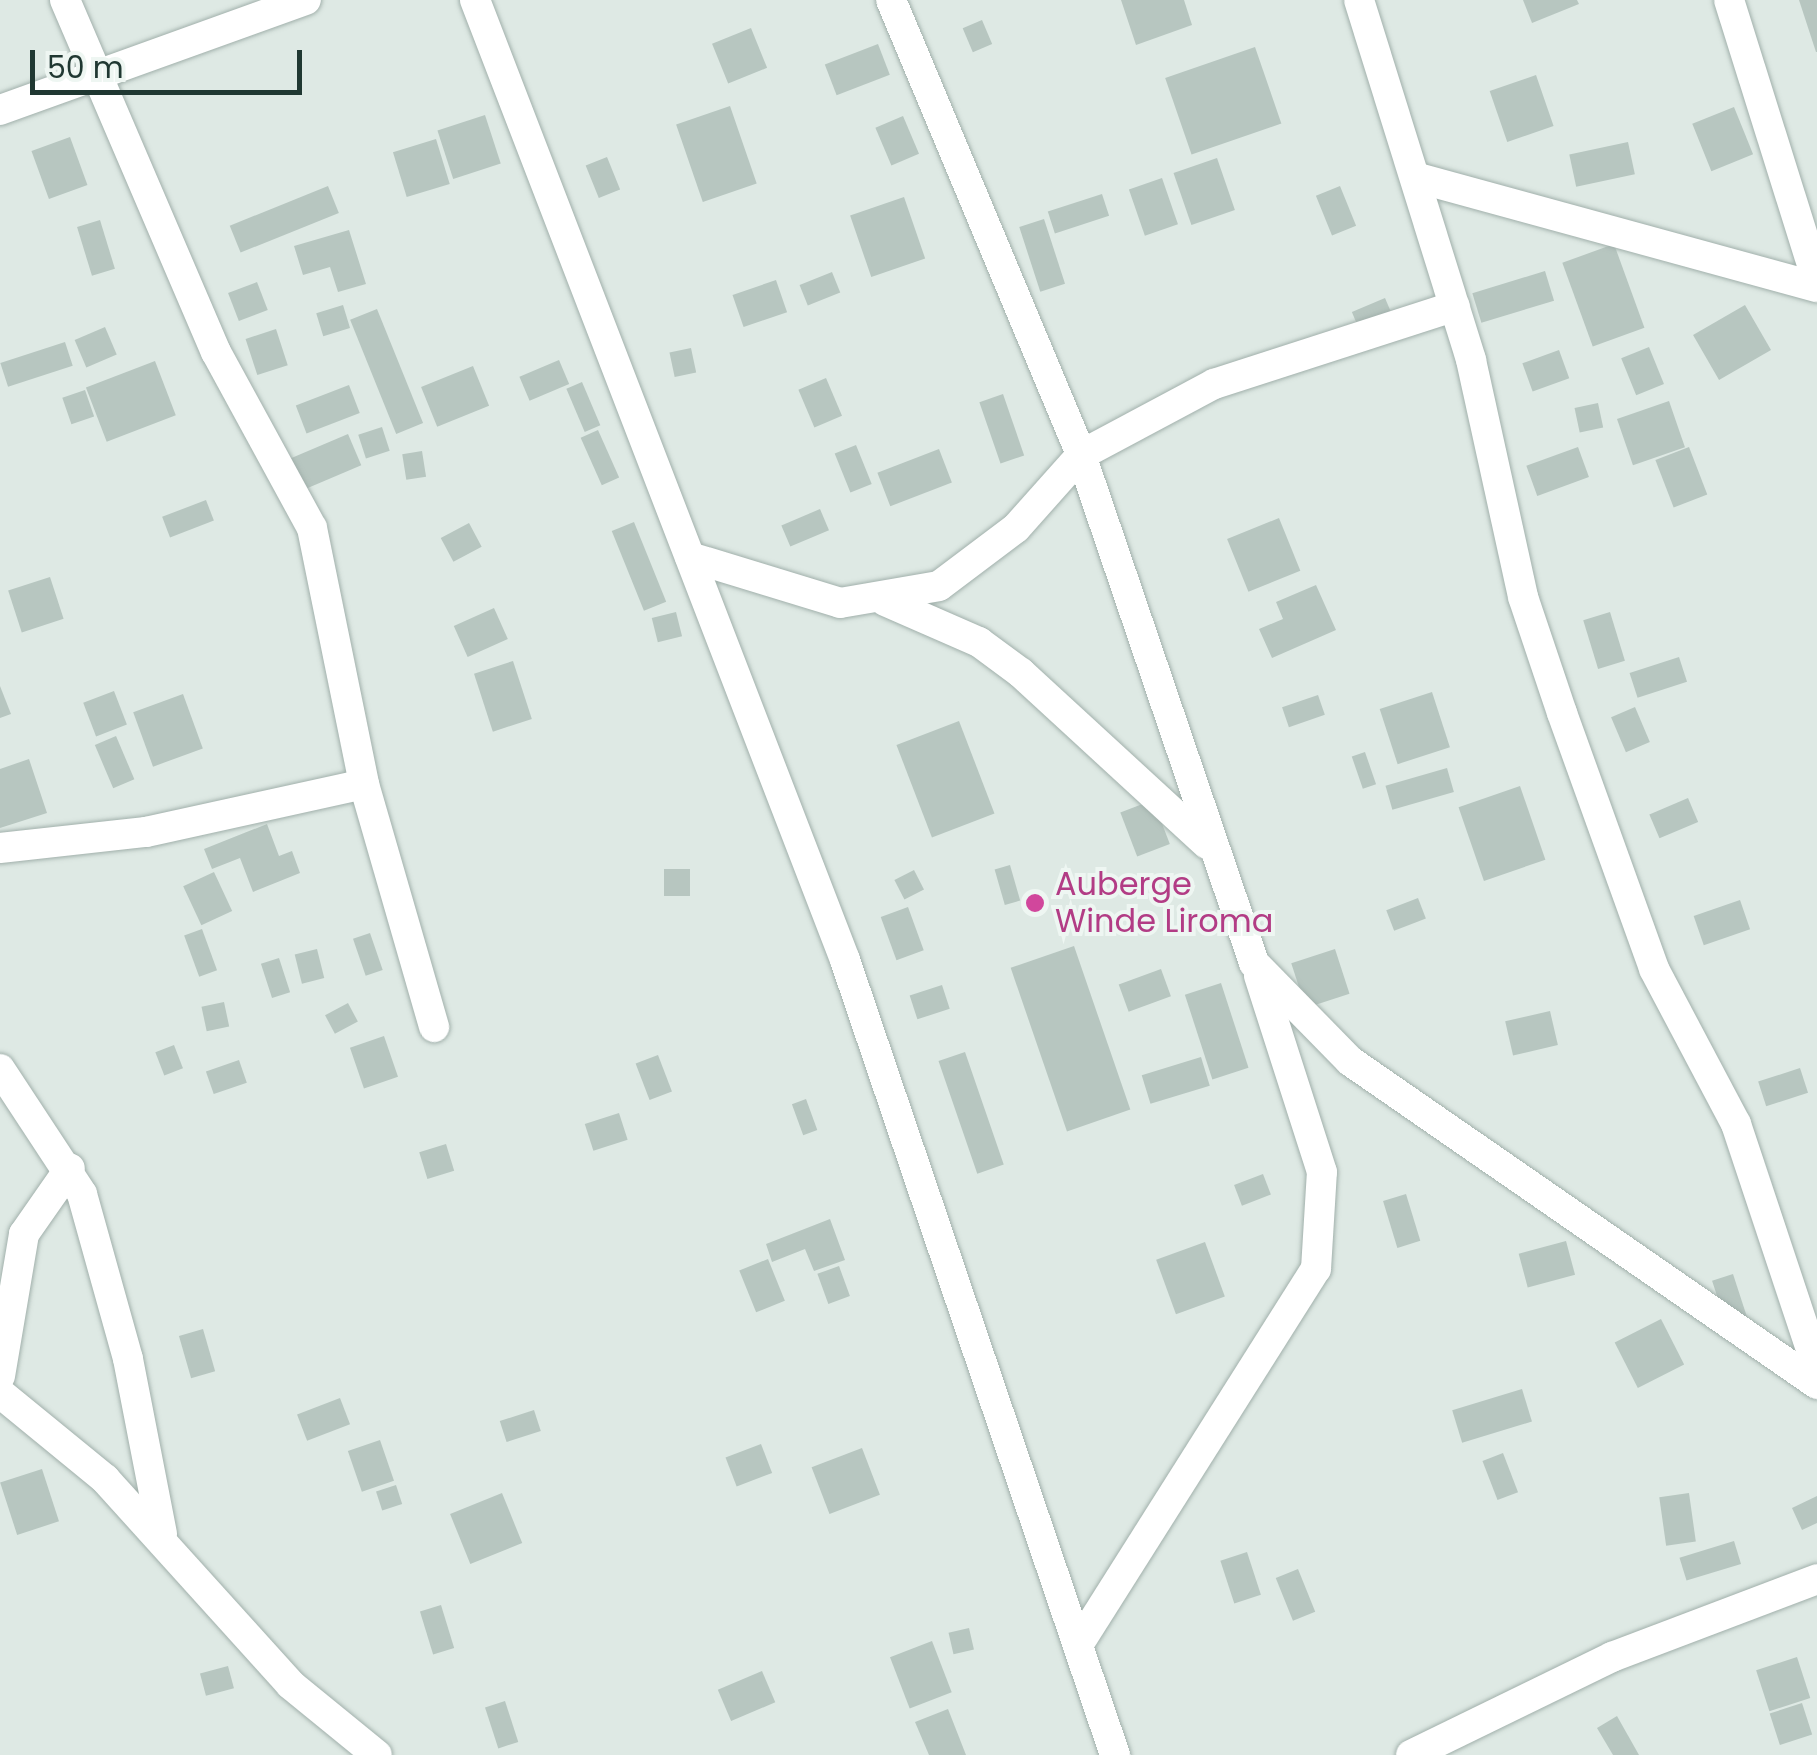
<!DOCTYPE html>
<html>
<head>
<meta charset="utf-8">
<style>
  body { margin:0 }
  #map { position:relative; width:1817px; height:1755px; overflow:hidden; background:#dee9e4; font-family:Poppins,sans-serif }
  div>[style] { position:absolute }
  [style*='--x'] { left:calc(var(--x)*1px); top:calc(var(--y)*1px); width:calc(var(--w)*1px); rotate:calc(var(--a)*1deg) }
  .building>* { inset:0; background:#b7c6c0; transform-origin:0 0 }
  .roads { filter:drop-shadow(0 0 2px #a1b0ab) drop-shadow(0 0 2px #a1b0ab) }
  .minor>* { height:30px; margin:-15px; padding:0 15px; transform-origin:15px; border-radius:15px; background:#fff }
  .dots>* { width:28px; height:28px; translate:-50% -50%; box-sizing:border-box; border:5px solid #eef6f2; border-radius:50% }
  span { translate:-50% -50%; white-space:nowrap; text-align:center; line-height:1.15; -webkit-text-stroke:8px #eef6f2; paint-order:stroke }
  .hotel-label { font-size:32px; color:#b23c85 }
  .left { translate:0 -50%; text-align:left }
  .scale { position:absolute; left:30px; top:50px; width:272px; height:45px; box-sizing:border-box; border:5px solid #203832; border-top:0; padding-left:12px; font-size:30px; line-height:35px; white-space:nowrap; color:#203832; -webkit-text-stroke:8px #eef6f2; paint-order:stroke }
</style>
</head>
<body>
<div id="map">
  <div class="building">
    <div style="clip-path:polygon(1121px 0,1184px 0,1192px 25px,1136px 45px)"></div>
    <div style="clip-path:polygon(1523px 0,1577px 0,1579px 4px,1532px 23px)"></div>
    <div style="clip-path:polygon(1799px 0,1817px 0,1817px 52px,1816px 52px)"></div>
    <div style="left:982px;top:20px;width:26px;height:21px;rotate:67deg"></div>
    <div style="left:751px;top:28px;width:43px;height:42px;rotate:68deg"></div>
    <div style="left:878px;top:44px;width:33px;height:57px;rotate:69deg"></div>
    <div style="left:1255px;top:47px;width:81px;height:95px;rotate:71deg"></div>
    <div style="left:1536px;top:75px;width:54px;height:49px;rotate:71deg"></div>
    <div style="left:730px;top:106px;width:82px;height:57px;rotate:71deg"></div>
    <div style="left:1734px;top:107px;width:51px;height:45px;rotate:68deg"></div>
    <div style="left:485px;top:115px;width:51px;height:50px;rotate:72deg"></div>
    <div style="left:903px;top:116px;width:41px;height:30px;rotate:67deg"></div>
    <div style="left:70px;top:137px;width:51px;height:41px;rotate:70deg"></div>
    <div style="left:436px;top:139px;width:47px;height:45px;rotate:73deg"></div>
    <div style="left:1628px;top:142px;width:33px;height:60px;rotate:78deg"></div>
    <div style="left:607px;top:157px;width:35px;height:23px;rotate:68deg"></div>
    <div style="left:1217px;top:158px;width:55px;height:46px;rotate:71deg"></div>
    <div style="left:1162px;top:178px;width:49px;height:35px;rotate:71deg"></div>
    <div style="left:328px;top:186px;width:29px;height:106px;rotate:68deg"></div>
    <div style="left:1340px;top:186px;width:43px;height:26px;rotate:68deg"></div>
    <div style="left:1102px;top:194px;width:23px;height:57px;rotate:72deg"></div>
    <div style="left:904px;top:197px;width:65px;height:57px;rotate:71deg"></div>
    <div style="left:1044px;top:219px;width:68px;height:26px;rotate:72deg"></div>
    <div style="left:100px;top:220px;width:51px;height:24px;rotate:73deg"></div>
    <div style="clip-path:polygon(349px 230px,366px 284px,338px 292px,330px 267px,303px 275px,294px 246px)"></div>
    <div style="left:1614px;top:244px;width:89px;height:55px;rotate:70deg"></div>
    <div style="left:1545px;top:271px;width:31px;height:76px;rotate:73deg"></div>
    <div style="left:832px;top:272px;width:22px;height:35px;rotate:68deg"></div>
    <div style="left:776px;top:280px;width:34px;height:46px;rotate:71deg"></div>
    <div style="left:257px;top:282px;width:30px;height:31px;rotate:69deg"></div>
    <div style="left:1385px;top:298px;width:26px;height:36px;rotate:67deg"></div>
    <div style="left:343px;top:305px;width:24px;height:28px;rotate:73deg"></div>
    <div style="left:1745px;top:305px;width:52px;height:60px;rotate:60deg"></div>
    <div style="left:377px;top:309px;width:123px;height:29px;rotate:68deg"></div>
    <div style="left:105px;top:327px;width:30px;height:33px;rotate:67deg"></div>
    <div style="left:276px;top:329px;width:38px;height:32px;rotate:72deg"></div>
    <div style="left:65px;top:342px;width:25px;height:68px;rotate:72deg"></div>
    <div style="left:1649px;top:347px;width:40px;height:30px;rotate:68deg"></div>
    <div style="left:691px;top:348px;width:25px;height:22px;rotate:78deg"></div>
    <div style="left:1559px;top:350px;width:30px;height:39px;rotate:70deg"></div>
    <div style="left:559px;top:360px;width:26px;height:43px;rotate:67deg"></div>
    <div style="left:155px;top:361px;width:58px;height:74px;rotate:69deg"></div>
    <div style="left:473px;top:366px;width:43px;height:56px;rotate:68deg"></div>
    <div style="left:826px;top:378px;width:41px;height:30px;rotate:67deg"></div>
    <div style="left:582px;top:382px;width:47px;height:17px;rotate:67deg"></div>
    <div style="left:349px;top:385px;width:30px;height:57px;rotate:69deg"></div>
    <div style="left:85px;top:390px;width:28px;height:24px;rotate:71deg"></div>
    <div style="left:1003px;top:394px;width:65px;height:25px;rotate:71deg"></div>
    <div style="left:1669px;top:401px;width:49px;height:55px;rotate:71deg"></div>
    <div style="left:1598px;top:403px;width:25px;height:24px;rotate:78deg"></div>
    <div style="left:382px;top:427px;width:25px;height:25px;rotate:72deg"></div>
    <div style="left:598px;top:430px;width:52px;height:19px;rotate:66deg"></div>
    <div style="left:348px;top:434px;width:34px;height:62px;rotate:67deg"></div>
    <div style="left:856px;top:445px;width:42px;height:23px;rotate:68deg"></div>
    <div style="left:1578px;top:447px;width:32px;height:55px;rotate:70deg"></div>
    <div style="left:1689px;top:447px;width:51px;height:36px;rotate:69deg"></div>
    <div style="left:939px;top:449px;width:36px;height:66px;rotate:69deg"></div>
    <div style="left:422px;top:451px;width:26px;height:20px;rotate:81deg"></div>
    <div style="left:206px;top:500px;width:22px;height:47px;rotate:69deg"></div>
    <div style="left:820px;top:509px;width:23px;height:42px;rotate:67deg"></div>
    <div style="left:1279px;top:518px;width:57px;height:56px;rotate:68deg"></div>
    <div style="left:634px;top:522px;width:86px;height:24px;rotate:68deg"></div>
    <div style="left:469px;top:523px;width:27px;height:32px;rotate:62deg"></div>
    <div style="left:50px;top:577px;width:44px;height:44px;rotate:72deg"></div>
    <div style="clip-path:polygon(1316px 585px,1336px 630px,1272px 658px,1259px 629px,1283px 619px,1276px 602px)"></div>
    <div style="left:494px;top:608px;width:34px;height:44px;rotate:66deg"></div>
    <div style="left:676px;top:612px;width:25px;height:25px;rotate:76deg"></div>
    <div style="left:1610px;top:612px;width:51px;height:28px;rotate:73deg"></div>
    <div style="left:1679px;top:657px;width:26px;height:52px;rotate:72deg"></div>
    <div style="left:513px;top:661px;width:61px;height:41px;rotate:72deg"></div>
    <div style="clip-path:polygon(0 686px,11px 714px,0 718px)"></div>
    <div style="left:114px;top:691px;width:36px;height:33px;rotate:69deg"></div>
    <div style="left:1432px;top:692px;width:58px;height:55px;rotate:72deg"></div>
    <div style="left:183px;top:694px;width:58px;height:53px;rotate:70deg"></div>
    <div style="left:1318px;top:695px;width:21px;height:38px;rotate:71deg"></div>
    <div style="left:1635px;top:707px;width:38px;height:26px;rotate:67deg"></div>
    <div style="left:959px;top:721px;width:99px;height:67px;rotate:69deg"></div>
    <div style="left:116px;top:736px;width:47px;height:23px;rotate:67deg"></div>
    <div style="left:1365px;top:752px;width:34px;height:14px;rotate:71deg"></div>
    <div style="clip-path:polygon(29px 759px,47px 813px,0 828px,0 769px)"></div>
    <div style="left:1447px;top:768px;width:25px;height:64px;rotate:74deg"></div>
    <div style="left:1520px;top:786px;width:78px;height:65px;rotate:71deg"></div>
    <div style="left:1688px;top:798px;width:26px;height:42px;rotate:67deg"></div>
    <div style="left:1153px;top:800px;width:47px;height:35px;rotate:69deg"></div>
    <div style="clip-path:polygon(267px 824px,279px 856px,292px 851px,300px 873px,253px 892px,240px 858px,212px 869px,204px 849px)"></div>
    <div style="left:1010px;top:865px;width:37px;height:16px;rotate:74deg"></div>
    <div style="left:664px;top:869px;width:26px;height:27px"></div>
    <div style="left:914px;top:870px;width:22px;height:22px;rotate:63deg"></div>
    <div style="left:214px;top:872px;width:43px;height:34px;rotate:65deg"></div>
    <div style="left:1418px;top:898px;width:22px;height:34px;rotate:69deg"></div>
    <div style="left:1740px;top:900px;width:31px;height:49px;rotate:71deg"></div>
    <div style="left:908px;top:907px;width:46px;height:29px;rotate:70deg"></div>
    <div style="left:202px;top:929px;width:44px;height:19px;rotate:70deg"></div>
    <div style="left:370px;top:933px;width:39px;height:18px;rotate:71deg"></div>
    <div style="left:1074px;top:946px;width:173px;height:67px;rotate:71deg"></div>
    <div style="left:317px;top:949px;width:30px;height:23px;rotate:76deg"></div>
    <div style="left:1335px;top:949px;width:47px;height:46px;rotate:72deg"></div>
    <div style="left:279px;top:958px;width:36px;height:19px;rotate:72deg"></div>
    <div style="left:1161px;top:969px;width:29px;height:45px;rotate:70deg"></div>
    <div style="left:1221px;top:983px;width:89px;height:38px;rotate:72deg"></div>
    <div style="left:942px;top:985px;width:25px;height:34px;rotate:72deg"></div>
    <div style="left:224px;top:1002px;width:25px;height:23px;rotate:78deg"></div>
    <div style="left:348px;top:1003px;width:21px;height:26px;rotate:62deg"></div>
    <div style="left:1550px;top:1011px;width:35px;height:46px;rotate:77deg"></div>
    <div style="left:384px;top:1036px;width:43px;height:36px;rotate:71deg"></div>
    <div style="left:174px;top:1045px;width:25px;height:20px;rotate:69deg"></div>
    <div style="left:965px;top:1052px;width:119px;height:28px;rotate:71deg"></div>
    <div style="left:658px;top:1055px;width:39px;height:24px;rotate:69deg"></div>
    <div style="left:1201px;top:1057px;width:30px;height:62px;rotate:73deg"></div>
    <div style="left:239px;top:1060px;width:24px;height:35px;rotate:71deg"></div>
    <div style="left:1800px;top:1068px;width:26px;height:44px;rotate:72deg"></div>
    <div style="left:806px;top:1099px;width:33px;height:15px;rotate:70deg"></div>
    <div style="left:619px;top:1113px;width:28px;height:36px;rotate:72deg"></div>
    <div style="left:446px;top:1144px;width:28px;height:28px;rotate:73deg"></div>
    <div style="left:1263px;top:1174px;width:22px;height:31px;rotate:69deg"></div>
    <div style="left:1406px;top:1194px;width:49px;height:24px;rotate:73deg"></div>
    <div style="clip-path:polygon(830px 1219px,845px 1260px,814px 1271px,805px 1249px,772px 1262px,766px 1244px)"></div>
    <div style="left:1566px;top:1241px;width:35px;height:49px;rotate:75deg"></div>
    <div style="left:1205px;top:1242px;width:58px;height:52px;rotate:70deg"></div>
    <div style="left:768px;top:1259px;width:45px;height:31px;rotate:68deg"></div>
    <div style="left:839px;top:1266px;width:32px;height:23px;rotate:70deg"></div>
    <div style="left:1733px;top:1274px;width:45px;height:22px;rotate:72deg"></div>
    <div style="left:1661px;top:1319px;width:51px;height:52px;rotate:63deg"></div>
    <div style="left:203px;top:1329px;width:44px;height:25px;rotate:74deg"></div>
    <div style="left:1522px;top:1389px;width:34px;height:73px;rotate:73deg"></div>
    <div style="left:340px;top:1398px;width:28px;height:46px;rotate:69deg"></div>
    <div style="left:534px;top:1410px;width:22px;height:36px;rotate:72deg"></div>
    <div style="left:380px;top:1440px;width:43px;height:34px;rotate:71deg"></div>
    <div style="left:761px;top:1444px;width:31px;height:38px;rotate:69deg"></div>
    <div style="left:862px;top:1448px;width:50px;height:54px;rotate:69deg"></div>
    <div style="left:1503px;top:1453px;width:42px;height:22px;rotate:69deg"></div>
    <div style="left:42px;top:1469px;width:55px;height:44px;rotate:72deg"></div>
    <div style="left:396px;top:1485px;width:20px;height:21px;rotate:72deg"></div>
    <div style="left:502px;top:1493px;width:54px;height:56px;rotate:68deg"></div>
    <div style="left:1689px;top:1493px;width:49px;height:30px;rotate:82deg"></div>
    <div style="clip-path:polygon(1817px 1496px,1817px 1523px,1802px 1530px,1792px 1508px)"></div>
    <div style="left:1734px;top:1541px;width:24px;height:57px;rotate:73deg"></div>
    <div style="left:1247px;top:1552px;width:45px;height:28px;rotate:72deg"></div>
    <div style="left:1298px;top:1569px;width:46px;height:24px;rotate:68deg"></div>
    <div style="left:441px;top:1605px;width:45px;height:22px;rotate:73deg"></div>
    <div style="left:969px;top:1628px;width:22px;height:21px;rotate:77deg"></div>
    <div style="left:932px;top:1641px;width:55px;height:45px;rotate:69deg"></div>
    <div style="left:1797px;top:1657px;width:43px;height:43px;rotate:72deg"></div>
    <div style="left:228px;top:1666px;width:23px;height:29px;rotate:75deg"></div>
    <div style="left:762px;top:1671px;width:34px;height:48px;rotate:67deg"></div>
    <div style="left:505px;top:1701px;width:43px;height:21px;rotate:72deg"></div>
    <div style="left:1802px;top:1703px;width:33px;height:34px;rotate:72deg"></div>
    <div style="clip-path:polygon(948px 1709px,966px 1755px,929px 1755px,915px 1722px)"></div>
    <div style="clip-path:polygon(1617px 1716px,1639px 1755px,1613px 1755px,1597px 1728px)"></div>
  </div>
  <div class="roads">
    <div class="minor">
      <div style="--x:65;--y:0;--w:383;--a:66.8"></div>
      <div style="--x:216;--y:352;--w:200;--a:61.4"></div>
      <div style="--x:312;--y:528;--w:261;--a:78.5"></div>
      <div style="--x:364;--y:784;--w:253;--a:73.9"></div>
      <div style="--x:475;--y:0;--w:1029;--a:68.92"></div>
      <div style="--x:845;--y:960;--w:840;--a:71.24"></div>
      <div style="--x:891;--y:0;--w:493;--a:67.3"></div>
      <div style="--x:1081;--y:455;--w:537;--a:71.19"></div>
      <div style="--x:1254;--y:963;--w:137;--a:45.6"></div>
      <div style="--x:1350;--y:1061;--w:568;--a:34.67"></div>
      <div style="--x:1359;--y:0;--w:377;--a:72.7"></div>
      <div style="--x:1471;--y:360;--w:243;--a:77.6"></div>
      <div style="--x:1523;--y:597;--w:122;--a:71.4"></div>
      <div style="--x:1562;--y:713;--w:272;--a:70.2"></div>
      <div style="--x:1654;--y:969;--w:175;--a:62.1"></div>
      <div style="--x:1736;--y:1124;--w:256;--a:71.6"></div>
      <div style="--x:1729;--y:0;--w:294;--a:72.6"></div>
      <div style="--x:0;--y:110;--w:325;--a:-19.8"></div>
      <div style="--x:1418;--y:178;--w:414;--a:15.3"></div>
      <div style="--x:690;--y:557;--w:157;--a:17"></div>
      <div style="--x:840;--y:603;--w:100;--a:-9.7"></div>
      <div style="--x:939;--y:586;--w:96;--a:-37"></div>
      <div style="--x:1016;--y:528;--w:98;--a:-48.3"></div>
      <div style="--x:1081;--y:455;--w:151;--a:-28.1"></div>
      <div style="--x:1214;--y:384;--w:253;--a:-17.9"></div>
      <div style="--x:885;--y:601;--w:103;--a:23.6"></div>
      <div style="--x:979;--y:642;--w:52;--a:36.4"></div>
      <div style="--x:1021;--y:673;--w:253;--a:42.6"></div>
      <div style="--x:0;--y:848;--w:147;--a:-6.3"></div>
      <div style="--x:146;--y:832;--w:223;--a:-12.4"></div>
      <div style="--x:0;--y:1069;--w:149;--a:56.7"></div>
      <div style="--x:82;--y:1194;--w:171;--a:74.4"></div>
      <div style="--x:128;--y:1359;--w:178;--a:79"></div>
      <div style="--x:0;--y:1376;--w:144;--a:-80.4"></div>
      <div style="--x:24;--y:1234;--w:80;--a:-55.1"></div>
      <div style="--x:0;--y:1393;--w:136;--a:39.3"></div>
      <div style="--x:105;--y:1479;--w:276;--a:47.9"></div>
      <div style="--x:290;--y:1684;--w:112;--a:39.2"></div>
      <div style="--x:1078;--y:1645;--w:445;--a:-57.7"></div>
      <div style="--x:1316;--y:1269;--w:97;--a:-86.5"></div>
      <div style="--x:1322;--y:1172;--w:206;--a:-107.8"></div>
      <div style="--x:1411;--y:1755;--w:224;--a:-26"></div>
      <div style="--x:1612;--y:1657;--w:219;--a:-20.8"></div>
    </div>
  </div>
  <div class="dots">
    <div style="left:1035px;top:903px;background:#d1479c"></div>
  </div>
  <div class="hotel-label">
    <span class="left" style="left:1055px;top:903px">Auberge<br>Winde Liroma</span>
  </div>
  <div class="scale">50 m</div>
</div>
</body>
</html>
